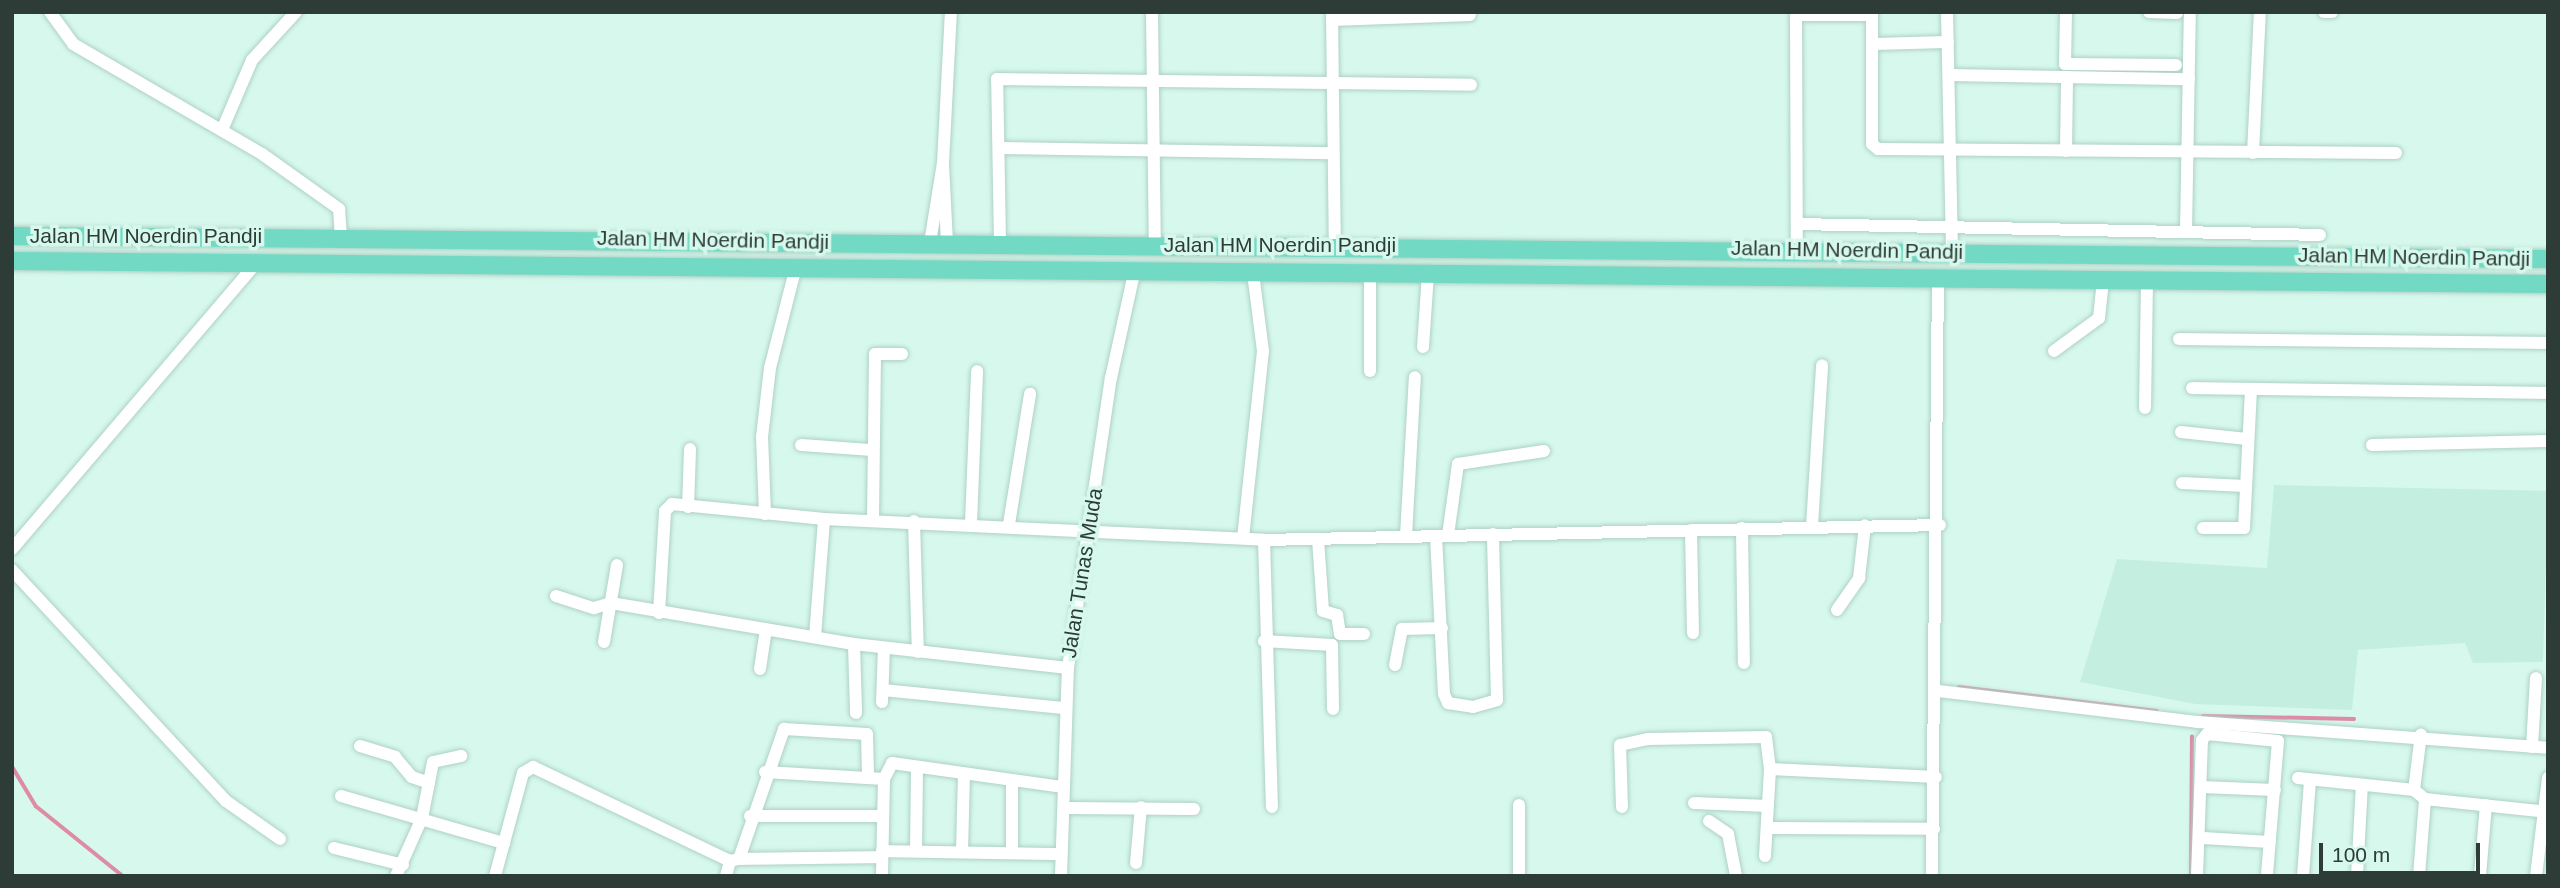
<!DOCTYPE html>
<html>
<head>
<meta charset="utf-8">
<style>
  body { margin:0 }
  #map { position:relative; width:2560px; height:888px; overflow:hidden; background:#d7f9ed; font-family:Helvetica,sans-serif }
  div>[style] { position:absolute }
  [style*='--x'] { left:calc(var(--x)*1px); top:calc(var(--y)*1px); width:calc(var(--w)*1px); rotate:calc(var(--a)*1deg) }
  .built>* { inset:0; background:#c4efe0 }
  .stream>* { height:3.5px; margin:-1.75px; padding:0 1.75px; transform-origin:1.75px; border-radius:1.75px; background:#de8ba4 }
  .roads { filter:drop-shadow(0 0 2px #afd1c5) drop-shadow(0 0 2px #afd1c5) }
  .street>* { height:12px; margin:-6px; padding:0 6px; transform-origin:6px; border-radius:6px; background:#fff }
  .primary>* { height:18px; margin:-9px; padding:0 9px; transform-origin:9px; border-radius:9px; background:#72dac4 }
  span { translate:-50% -50%; white-space:nowrap; text-align:center; line-height:1.15; -webkit-text-stroke:7px #d7f9ed; paint-order:stroke }
  .street-label { font-size:21px; color:#2e3c37 }
  .frame { position:absolute; inset:0; border:14px solid #2e3c37; pointer-events:none }
  .scale { position:absolute; left:2319px; top:843px; width:161px; height:32px; box-sizing:border-box; border:4px solid #2e3c37; border-top:0; padding-left:9px; font-size:21px; line-height:24px; white-space:nowrap; color:#2e3c37; -webkit-text-stroke:5px #d7f9ed; paint-order:stroke }
</style>
</head>
<body>
<div id="map">
  <div class="built">
    <div style="clip-path:polygon(2274px 485px,2548px 491px,2543px 662px,2473px 663px,2465px 643px,2358px 650px,2352px 710px,2195px 704px,2080px 682px,2117px 559px,2267px 568px)"></div>
  </div>
  <div class="stream">
    <div style="--x:1959;--y:687;--w:199;--a:6.9"></div>
    <div style="--x:2203;--y:716;--w:151;--a:1.1"></div>
    <div style="--x:12;--y:766;--w:47;--a:59"></div>
    <div style="--x:36;--y:806;--w:112;--a:38.8"></div>
    <div style="--x:2191;--y:876;--w:139;--a:-89.6"></div>
  </div>
  <div class="roads">
    <div class="street">
      <div style="--x:50;--y:12;--w:39;--a:54"></div>
      <div style="--x:73;--y:44;--w:219;--a:30.2"></div>
      <div style="--x:262;--y:154;--w:95;--a:35.5"></div>
      <div style="--x:339;--y:209;--w:28;--a:86"></div>
      <div style="--x:1152;--y:12;--w:233;--a:89.3"></div>
      <div style="--x:1332;--y:12;--w:233;--a:89.3"></div>
      <div style="--x:1796;--y:12;--w:237;--a:89.8"></div>
      <div style="--x:1872;--y:12;--w:132;--a:90"></div>
      <div style="--x:1872;--y:144;--w:8;--a:40"></div>
      <div style="--x:1878;--y:149;--w:518;--a:0.44"></div>
      <div style="--x:1947;--y:12;--w:239;--a:88.8"></div>
      <div style="--x:2066;--y:12;--w:52;--a:91.1"></div>
      <div style="--x:2065;--y:64;--w:111;--a:0.5"></div>
      <div style="--x:2149;--y:12;--w:28;--a:2"></div>
      <div style="--x:2324;--y:12;--w:8;--a:0"></div>
      <div style="--x:1796;--y:15;--w:76;--a:0"></div>
      <div style="--x:1332;--y:20;--w:138;--a:-2.1"></div>
      <div style="--x:1872;--y:44;--w:76;--a:-1.5"></div>
      <div style="--x:1949;--y:75;--w:240;--a:1"></div>
      <div style="--x:222;--y:130;--w:76;--a:-66.8"></div>
      <div style="--x:252;--y:60;--w:65;--a:-47.5"></div>
      <div style="--x:1000;--y:148;--w:333;--a:0.9"></div>
      <div style="--x:2066;--y:151;--w:74;--a:-89.2"></div>
      <div style="--x:2253;--y:153;--w:141;--a:-87.2"></div>
      <div style="--x:1797;--y:224;--w:523;--a:1.2"></div>
      <div style="--x:2186;--y:232;--w:220;--a:-89"></div>
      <div style="--x:930;--y:243;--w:81;--a:-80.8"></div>
      <div style="--x:947;--y:243;--w:80;--a:-92.9"></div>
      <div style="--x:943;--y:163;--w:151;--a:-87"></div>
      <div style="--x:1000;--y:243;--w:164;--a:-91"></div>
      <div style="--x:997;--y:79;--w:474;--a:0.7"></div>
      <div style="--x:2179;--y:339;--w:369;--a:0.6"></div>
      <div style="--x:1423;--y:347;--w:73;--a:-86.1"></div>
      <div style="--x:2054;--y:351;--w:56;--a:-36.3"></div>
      <div style="--x:2099;--y:318;--w:39;--a:-84"></div>
      <div style="--x:1370;--y:371;--w:97;--a:-90"></div>
      <div style="--x:2192;--y:388;--w:356;--a:0.8"></div>
      <div style="--x:2145;--y:408;--w:128;--a:-89.1"></div>
      <div style="--x:2181;--y:432;--w:66;--a:6.1"></div>
      <div style="--x:801;--y:445;--w:69;--a:4.1"></div>
      <div style="--x:2372;--y:445;--w:176;--a:-1.3"></div>
      <div style="--x:2182;--y:483;--w:63;--a:2.7"></div>
      <div style="--x:688;--y:507;--w:58;--a:-88"></div>
      <div style="--x:765;--y:514;--w:77;--a:-92.2"></div>
      <div style="--x:762;--y:437;--w:69;--a:-83.4"></div>
      <div style="--x:770;--y:368;--w:104;--a:-75.6"></div>
      <div style="--x:873;--y:519;--w:165;--a:-89.3"></div>
      <div style="--x:875;--y:354;--w:27;--a:0"></div>
      <div style="--x:914;--y:521;--w:131;--a:88.3"></div>
      <div style="--x:971;--y:523;--w:152;--a:-87.7"></div>
      <div style="--x:1009;--y:524;--w:132;--a:-80.8"></div>
      <div style="--x:1812;--y:526;--w:161;--a:-86.4"></div>
      <div style="--x:1742;--y:528;--w:135;--a:89.2"></div>
      <div style="--x:2203;--y:528;--w:41;--a:0"></div>
      <div style="--x:2244;--y:528;--w:139;--a:-87.1"></div>
      <div style="--x:1691;--y:530;--w:103;--a:88.9"></div>
      <div style="--x:1448;--y:535;--w:72;--a:-82"></div>
      <div style="--x:1458;--y:464;--w:87;--a:-8.6"></div>
      <div style="--x:1406;--y:536;--w:159;--a:-86.8"></div>
      <div style="--x:1436;--y:536;--w:158;--a:87.1"></div>
      <div style="--x:1444;--y:694;--w:10;--a:66"></div>
      <div style="--x:1448;--y:703;--w:25;--a:9"></div>
      <div style="--x:1473;--y:707;--w:25;--a:-16"></div>
      <div style="--x:1497;--y:700;--w:166;--a:-91.4"></div>
      <div style="--x:1243;--y:538;--w:188;--a:-83.9"></div>
      <div style="--x:1263;--y:351;--w:79;--a:-97.3"></div>
      <div style="--x:1318;--y:539;--w:72;--a:86"></div>
      <div style="--x:1323;--y:611;--w:15;--a:16"></div>
      <div style="--x:1337;--y:615;--w:19;--a:81"></div>
      <div style="--x:1340;--y:634;--w:24;--a:0"></div>
      <div style="--x:1264;--y:540;--w:267;--a:88.3"></div>
      <div style="--x:12;--y:549;--w:377;--a:-49.5"></div>
      <div style="--x:12;--y:570;--w:315;--a:47.2"></div>
      <div style="--x:226;--y:801;--w:66;--a:35.1"></div>
      <div style="--x:556;--y:596;--w:40;--a:18"></div>
      <div style="--x:594;--y:608;--w:18;--a:-16"></div>
      <div style="--x:611;--y:603;--w:246;--a:9.6"></div>
      <div style="--x:854;--y:644;--w:215;--a:6.4"></div>
      <div style="--x:1837;--y:610;--w:39;--a:-55"></div>
      <div style="--x:1859;--y:578;--w:53;--a:-83.5"></div>
      <div style="--x:659;--y:613;--w:102;--a:-86.6"></div>
      <div style="--x:665;--y:511;--w:10;--a:-45"></div>
      <div style="--x:672;--y:504;--w:153;--a:5.6"></div>
      <div style="--x:824;--y:519;--w:441;--a:2.7"></div>
      <div style="--x:1264;--y:540;--w:676;--a:-1.27"></div>
      <div style="--x:815;--y:637;--w:118;--a:-85.6"></div>
      <div style="--x:1264;--y:641;--w:68;--a:3.4"></div>
      <div style="--x:1332;--y:645;--w:64;--a:89.1"></div>
      <div style="--x:604;--y:642;--w:78;--a:-80.4"></div>
      <div style="--x:854;--y:644;--w:69;--a:88.3"></div>
      <div style="--x:1395;--y:665;--w:37;--a:-79"></div>
      <div style="--x:1402;--y:629;--w:40;--a:-1.4"></div>
      <div style="--x:760;--y:669;--w:40;--a:-81.5"></div>
      <div style="--x:883;--y:690;--w:181;--a:5.7"></div>
      <div style="--x:1938;--y:691;--w:261;--a:6.8"></div>
      <div style="--x:2197;--y:722;--w:352;--a:4.2"></div>
      <div style="--x:882;--y:702;--w:54;--a:-87.9"></div>
      <div style="--x:360;--y:746;--w:37;--a:17"></div>
      <div style="--x:395;--y:757;--w:26;--a:50"></div>
      <div style="--x:412;--y:777;--w:18;--a:19"></div>
      <div style="--x:2532;--y:747;--w:69;--a:-86.7"></div>
      <div style="--x:765;--y:772;--w:119;--a:3.4"></div>
      <div style="--x:884;--y:779;--w:97;--a:91.2"></div>
      <div style="--x:2298;--y:778;--w:117;--a:5.9"></div>
      <div style="--x:2414;--y:790;--w:56;--a:-82.9"></div>
      <div style="--x:884;--y:779;--w:18;--a:-63"></div>
      <div style="--x:892;--y:763;--w:173;--a:8"></div>
      <div style="--x:1012;--y:780;--w:72;--a:90"></div>
      <div style="--x:2201;--y:787;--w:74;--a:2.3"></div>
      <div style="--x:2414;--y:790;--w:14;--a:39"></div>
      <div style="--x:2425;--y:799;--w:124;--a:6"></div>
      <div style="--x:341;--y:796;--w:170;--a:16.1"></div>
      <div style="--x:1694;--y:803;--w:74;--a:2.3"></div>
      <div style="--x:1622;--y:807;--w:62;--a:-91.8"></div>
      <div style="--x:1620;--y:745;--w:29;--a:-12"></div>
      <div style="--x:1648;--y:739;--w:118;--a:-1"></div>
      <div style="--x:1766;--y:737;--w:32;--a:83"></div>
      <div style="--x:1770;--y:769;--w:166;--a:2.8"></div>
      <div style="--x:1064;--y:808;--w:130;--a:0.4"></div>
      <div style="--x:750;--y:816;--w:133;--a:0"></div>
      <div style="--x:1709;--y:821;--w:23;--a:34"></div>
      <div style="--x:1728;--y:834;--w:43;--a:79.2"></div>
      <div style="--x:1768;--y:828;--w:166;--a:0.3"></div>
      <div style="--x:2203;--y:838;--w:67;--a:3.4"></div>
      <div style="--x:334;--y:848;--w:71;--a:13.8"></div>
      <div style="--x:882;--y:851;--w:179;--a:1"></div>
      <div style="--x:916;--y:851;--w:83;--a:-89.3"></div>
      <div style="--x:962;--y:851;--w:77;--a:-88.5"></div>
      <div style="--x:1765;--y:856;--w:87;--a:-86.7"></div>
      <div style="--x:739;--y:859;--w:138;--a:-70.9"></div>
      <div style="--x:784;--y:729;--w:83;--a:3.4"></div>
      <div style="--x:867;--y:734;--w:40;--a:88.6"></div>
      <div style="--x:1136;--y:863;--w:56;--a:-84.9"></div>
      <div style="--x:396;--y:876;--w:64;--a:-65.9"></div>
      <div style="--x:422;--y:818;--w:57;--a:-78.9"></div>
      <div style="--x:433;--y:762;--w:29;--a:-12"></div>
      <div style="--x:495;--y:876;--w:107;--a:-74.8"></div>
      <div style="--x:523;--y:773;--w:12;--a:-31"></div>
      <div style="--x:533;--y:767;--w:218;--a:25.5"></div>
      <div style="--x:726;--y:876;--w:16;--a:-75"></div>
      <div style="--x:730;--y:861;--w:9;--a:-13"></div>
      <div style="--x:739;--y:859;--w:143;--a:-0.8"></div>
      <div style="--x:1061;--y:876;--w:208;--a:-88.1"></div>
      <div style="--x:1068;--y:668;--w:293;--a:-81.6"></div>
      <div style="--x:1111;--y:378;--w:107;--a:-77.6"></div>
      <div style="--x:1519;--y:876;--w:71;--a:-90"></div>
      <div style="--x:1932;--y:876;--w:599;--a:-89.43"></div>
      <div style="--x:2197;--y:876;--w:136;--a:-87.9"></div>
      <div style="--x:2202;--y:740;--w:8;--a:-50"></div>
      <div style="--x:2207;--y:734;--w:71;--a:5.6"></div>
      <div style="--x:2278;--y:741;--w:135;--a:94.7"></div>
      <div style="--x:2303;--y:876;--w:96;--a:-85.8"></div>
      <div style="--x:2357;--y:876;--w:91;--a:-86.9"></div>
      <div style="--x:2419;--y:876;--w:77;--a:-85.5"></div>
      <div style="--x:2480;--y:876;--w:71;--a:-85.2"></div>
      <div style="--x:2536;--y:876;--w:99;--a:-83"></div>
    </div>
    <div class="primary">
      <div style="--x:12;--y:236;--w:2536;--a:0.52"></div>
      <div style="--x:12;--y:261;--w:2536;--a:0.52"></div>
    </div>
  </div>
  <div class="street-label">
    <span style="left:146px;top:236px">Jalan HM Noerdin Pandji</span>
    <span style="left:713px;top:240px;rotate:1deg">Jalan HM Noerdin Pandji</span>
    <span style="left:1280px;top:245px">Jalan HM Noerdin Pandji</span>
    <span style="left:1847px;top:250px;rotate:1deg">Jalan HM Noerdin Pandji</span>
    <span style="left:2414px;top:257px;rotate:1deg">Jalan HM Noerdin Pandji</span>
    <span style="left:1082px;top:573px;rotate:-81deg">Jalan Tunas Muda</span>
  </div>
  <div class="frame"></div>
  <div class="scale">100 m</div>
</div>
</body>
</html>
